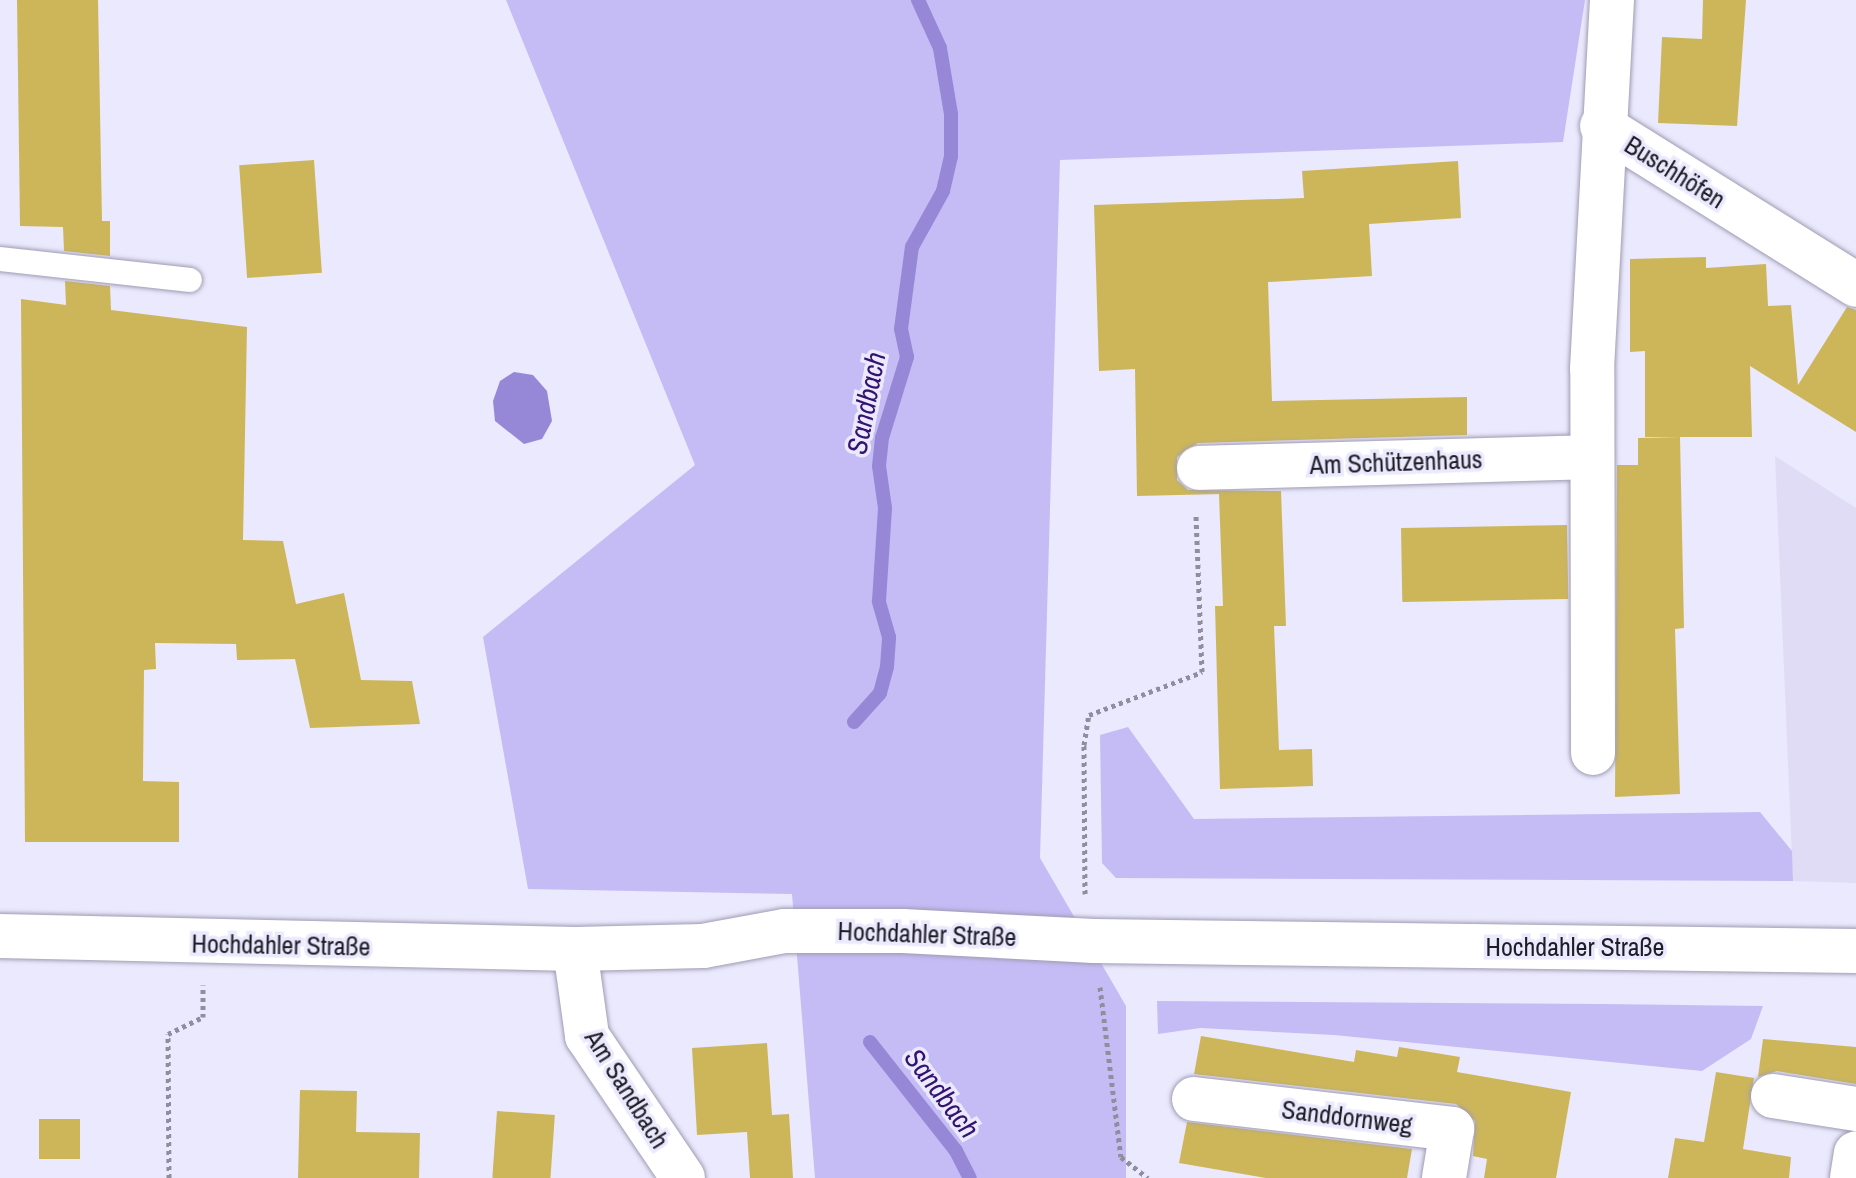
<!DOCTYPE html>
<html>
<head>
<meta charset="utf-8">
<style>
  body { margin:0 }
  #map { position:relative; width:1856px; height:1178px; overflow:hidden; background:#ebe9fd; font-family:"Archivo Narrow",sans-serif }
  div>[style] { position:absolute }
  [style*='--x'] { left:calc(var(--x)*1px); top:calc(var(--y)*1px); width:calc(var(--w)*1px); rotate:calc(var(--a)*1deg) }
  .built>* { inset:0; background:#e0dcf6 }
  .green>* { inset:0; background:#c5bcf6 }
  .water>* { inset:0; background:#9788d7 }
  .stream>* { height:14px; margin:-7px; padding:0 7px; transform-origin:7px; border-radius:7px; background:#9788d7 }
  .building>* { inset:0; background:#cdb65a; transform-origin:0 0 }
  .path>* { height:5px; margin-top:-2.5px; transform-origin:0; background:repeating-linear-gradient(90deg,#908e9d 0 4px,transparent 0 8px) }
  .roads { filter:drop-shadow(0 0 2px #9f9cb3) drop-shadow(0 0 2px #9f9cb3) }
  .lane>* { height:24px; margin:-12px; padding:0 12px; transform-origin:12px; border-radius:12px; background:#fff }
  .street>* { height:44px; margin:-22px; padding:0 22px; transform-origin:22px; border-radius:22px; background:#fff }
  .secondary>* { height:44px; margin:-22px; padding:0 22px; transform-origin:22px; border-radius:22px; background:#fff }
  span { translate:-50% -50%; white-space:nowrap; text-align:center; line-height:1.15; -webkit-text-stroke:7px #ebe9fd; paint-order:stroke }
  .street-label { font-size:26px; color:#1e1d25 }
  .water-label { font-size:28px; color:#34126f; font-style:italic }
</style>
</head>
<body>
<div id="map">
  <div class="built">
    <div style="clip-path:polygon(1775px 456px,1856px 508px,1856px 883px,1793px 881px)"></div>
  </div>
  <div class="green">
    <div style="clip-path:polygon(506px 0,1585px 0,1563px 142px,1060px 160px,1040px 858px,1126px 1006px,1126px 1178px,815px 1178px,792px 894px,528px 889px,483px 637px,695px 465px)"></div>
    <div style="clip-path:polygon(1128px 727px,1194px 819px,1760px 812px,1792px 851px,1793px 881px,1116px 878px,1102px 863px,1100px 735px)"></div>
    <div style="clip-path:polygon(1157px 1001px,1601px 1004px,1763px 1006px,1751px 1039px,1702px 1071px,1334px 1035px,1200px 1028px,1158px 1034px)"></div>
  </div>
  <div class="water">
    <div style="clip-path:polygon(514px 372px,533px 375px,547px 391px,552px 421px,542px 439px,524px 444px,495px 421px,493px 401px,500px 381px)"></div>
  </div>
  <div class="stream">
    <div style="--x:854;--y:722;--w:39;--a:-48"></div>
    <div style="--x:880;--y:693;--w:27;--a:-75"></div>
    <div style="--x:887;--y:667;--w:30;--a:-86"></div>
    <div style="--x:889;--y:637;--w:37;--a:-106"></div>
    <div style="--x:879;--y:601;--w:93;--a:-86.3"></div>
    <div style="--x:885;--y:508;--w:42;--a:-98.1"></div>
    <div style="--x:879;--y:466;--w:28;--a:-84"></div>
    <div style="--x:882;--y:438;--w:85;--a:-72.8"></div>
    <div style="--x:907;--y:357;--w:29;--a:-102"></div>
    <div style="--x:901;--y:329;--w:83;--a:-82.4"></div>
    <div style="--x:912;--y:247;--w:64;--a:-61"></div>
    <div style="--x:943;--y:191;--w:36;--a:-77"></div>
    <div style="--x:951;--y:156;--w:42;--a:-90"></div>
    <div style="--x:951;--y:114;--w:67;--a:-99.5"></div>
    <div style="--x:940;--y:48;--w:53;--a:-114.6"></div>
    <div style="--x:870;--y:1042;--w:139;--a:51.7"></div>
    <div style="--x:956;--y:1151;--w:30;--a:63"></div>
  </div>
  <div class="building">
    <div style="clip-path:polygon(17px 0,98px 0,102px 221px,110px 221px,110px 256px,64px 251px,63px 227px,20px 226px)"></div>
    <div style="clip-path:polygon(1703px 0,1746px 0,1737px 126px,1658px 123px,1662px 37px,1702px 39px)"></div>
    <div style="left:314px;top:160px;width:113px;height:75px;rotate:86deg"></div>
    <div style="clip-path:polygon(1458px 161px,1461px 218px,1369px 224px,1372px 276px,1268px 282px,1272px 401px,1467px 397px,1467px 435px,1198px 443px,1177px 457px,1177px 480px,1188px 490px,1281px 491px,1286px 626px,1274px 626px,1279px 750px,1312px 749px,1313px 786px,1220px 789px,1215px 606px,1223px 606px,1219px 494px,1137px 496px,1135px 369px,1099px 371px,1094px 205px,1304px 198px,1302px 171px)"></div>
    <div style="clip-path:polygon(1706px 257px,1706px 268px,1766px 264px,1768px 306px,1791px 305px,1798px 385px,1847px 307px,1856px 310px,1856px 432px,1750px 366px,1752px 437px,1645px 437px,1645px 351px,1630px 352px,1630px 259px)"></div>
    <div style="clip-path:polygon(65px 281px,110px 286px,111px 310px,247px 327px,243px 540px,283px 541px,296px 604px,344px 593px,361px 680px,412px 681px,420px 724px,310px 728px,295px 659px,237px 660px,236px 644px,155px 643px,156px 669px,144px 670px,143px 781px,179px 782px,179px 842px,25px 842px,21px 299px,66px 305px)"></div>
    <div style="clip-path:polygon(1680px 437px,1684px 628px,1675px 629px,1680px 794px,1615px 797px,1617px 465px,1638px 465px,1638px 438px)"></div>
    <div style="left:1567px;top:525px;width:74px;height:166px;rotate:89deg"></div>
    <div style="clip-path:polygon(1201px 1036px,1354px 1062px,1356px 1050px,1397px 1057px,1399px 1047px,1460px 1057px,1457px 1072px,1571px 1092px,1556px 1178px,1484px 1178px,1487px 1159px,1473px 1156px,1475px 1121px,1456px 1104px,1194px 1074px)"></div>
    <div style="clip-path:polygon(1763px 1039px,1856px 1047px,1856px 1084px,1777px 1071px,1758px 1077px)"></div>
    <div style="clip-path:polygon(767px 1043px,772px 1115px,789px 1114px,793px 1178px,750px 1178px,747px 1132px,697px 1135px,692px 1048px)"></div>
    <div style="clip-path:polygon(1716px 1072px,1754px 1078px,1743px 1149px,1791px 1157px,1789px 1178px,1668px 1178px,1675px 1138px,1704px 1142px)"></div>
    <div style="clip-path:polygon(300px 1090px,357px 1091px,356px 1132px,420px 1133px,419px 1178px,298px 1178px)"></div>
    <div style="left:497px;top:1111px;width:58px;height:67px;rotate:4deg"></div>
    <div style="left:80px;top:1119px;width:40px;height:41px;rotate:90deg"></div>
    <div style="clip-path:polygon(1187px 1122px,1412px 1149px,1407px 1178px,1266px 1178px,1179px 1163px)"></div>
  </div>
  <div class="path">
    <div style="--x:1085;--y:894;--w:149;--a:-90.4"></div>
    <div style="--x:1084;--y:745;--w:30;--a:-81"></div>
    <div style="--x:1089;--y:715;--w:121;--a:-20.8"></div>
    <div style="--x:1202;--y:672;--w:158;--a:-92.2"></div>
    <div style="--x:1100;--y:987;--w:171;--a:83"></div>
    <div style="--x:1121;--y:1157;--w:34;--a:38"></div>
    <div style="--x:169;--y:1178;--w:144;--a:-90.4"></div>
    <div style="--x:168;--y:1034;--w:39;--a:-26"></div>
    <div style="--x:203;--y:1017;--w:32;--a:-90"></div>
  </div>
  <div class="roads">
    <div class="lane">
      <div style="--x:0;--y:259;--w:191;--a:6.3"></div>
    </div>
    <div class="street">
      <div style="--x:1602;--y:126;--w:300;--a:32"></div>
      <div style="--x:1199;--y:468;--w:393;--a:-1.6"></div>
      <div style="--x:1593;--y:753;--w:384;--a:-90.1"></div>
      <div style="--x:1592;--y:369;--w:370;--a:-86.9"></div>
      <div style="--x:575;--y:949;--w:88;--a:82.1"></div>
      <div style="--x:587;--y:1036;--w:171;--a:55.9"></div>
      <div style="--x:1773;--y:1096;--w:84;--a:8.9"></div>
      <div style="--x:1194;--y:1099;--w:260;--a:6.6"></div>
      <div style="--x:1452;--y:1129;--w:50;--a:99.3"></div>
      <div style="--x:1852;--y:1178;--w:25;--a:-81"></div>
    </div>
    <div class="secondary">
      <div style="--x:0;--y:936;--w:575;--a:1.3"></div>
      <div style="--x:575;--y:949;--w:128;--a:-1.3"></div>
      <div style="--x:703;--y:946;--w:82;--a:-10.5"></div>
      <div style="--x:784;--y:931;--w:119;--a:0"></div>
      <div style="--x:903;--y:931;--w:191;--a:3"></div>
      <div style="--x:1094;--y:941;--w:762;--a:0.75"></div>
    </div>
  </div>
  <div class="street-label">
    <span style="left:1675px;top:172px;rotate:32deg">Buschhöfen</span>
    <span style="left:1396px;top:462px;rotate:-2deg">Am Schützenhaus</span>
    <span style="left:927px;top:934px;rotate:2deg">Hochdahler Straße</span>
    <span style="left:281px;top:945px;rotate:1deg">Hochdahler Straße</span>
    <span style="left:1575px;top:947px">Hochdahler Straße</span>
    <span style="left:627px;top:1089px;rotate:58deg">Am Sandbach</span>
    <span style="left:1347px;top:1117px;rotate:7deg">Sanddornweg</span>
  </div>
  <div class="water-label">
    <span style="left:866px;top:403px;rotate:-79deg">Sandbach</span>
    <span style="left:942px;top:1093px;rotate:53deg">Sandbach</span>
  </div>
</div>
</body>
</html>
